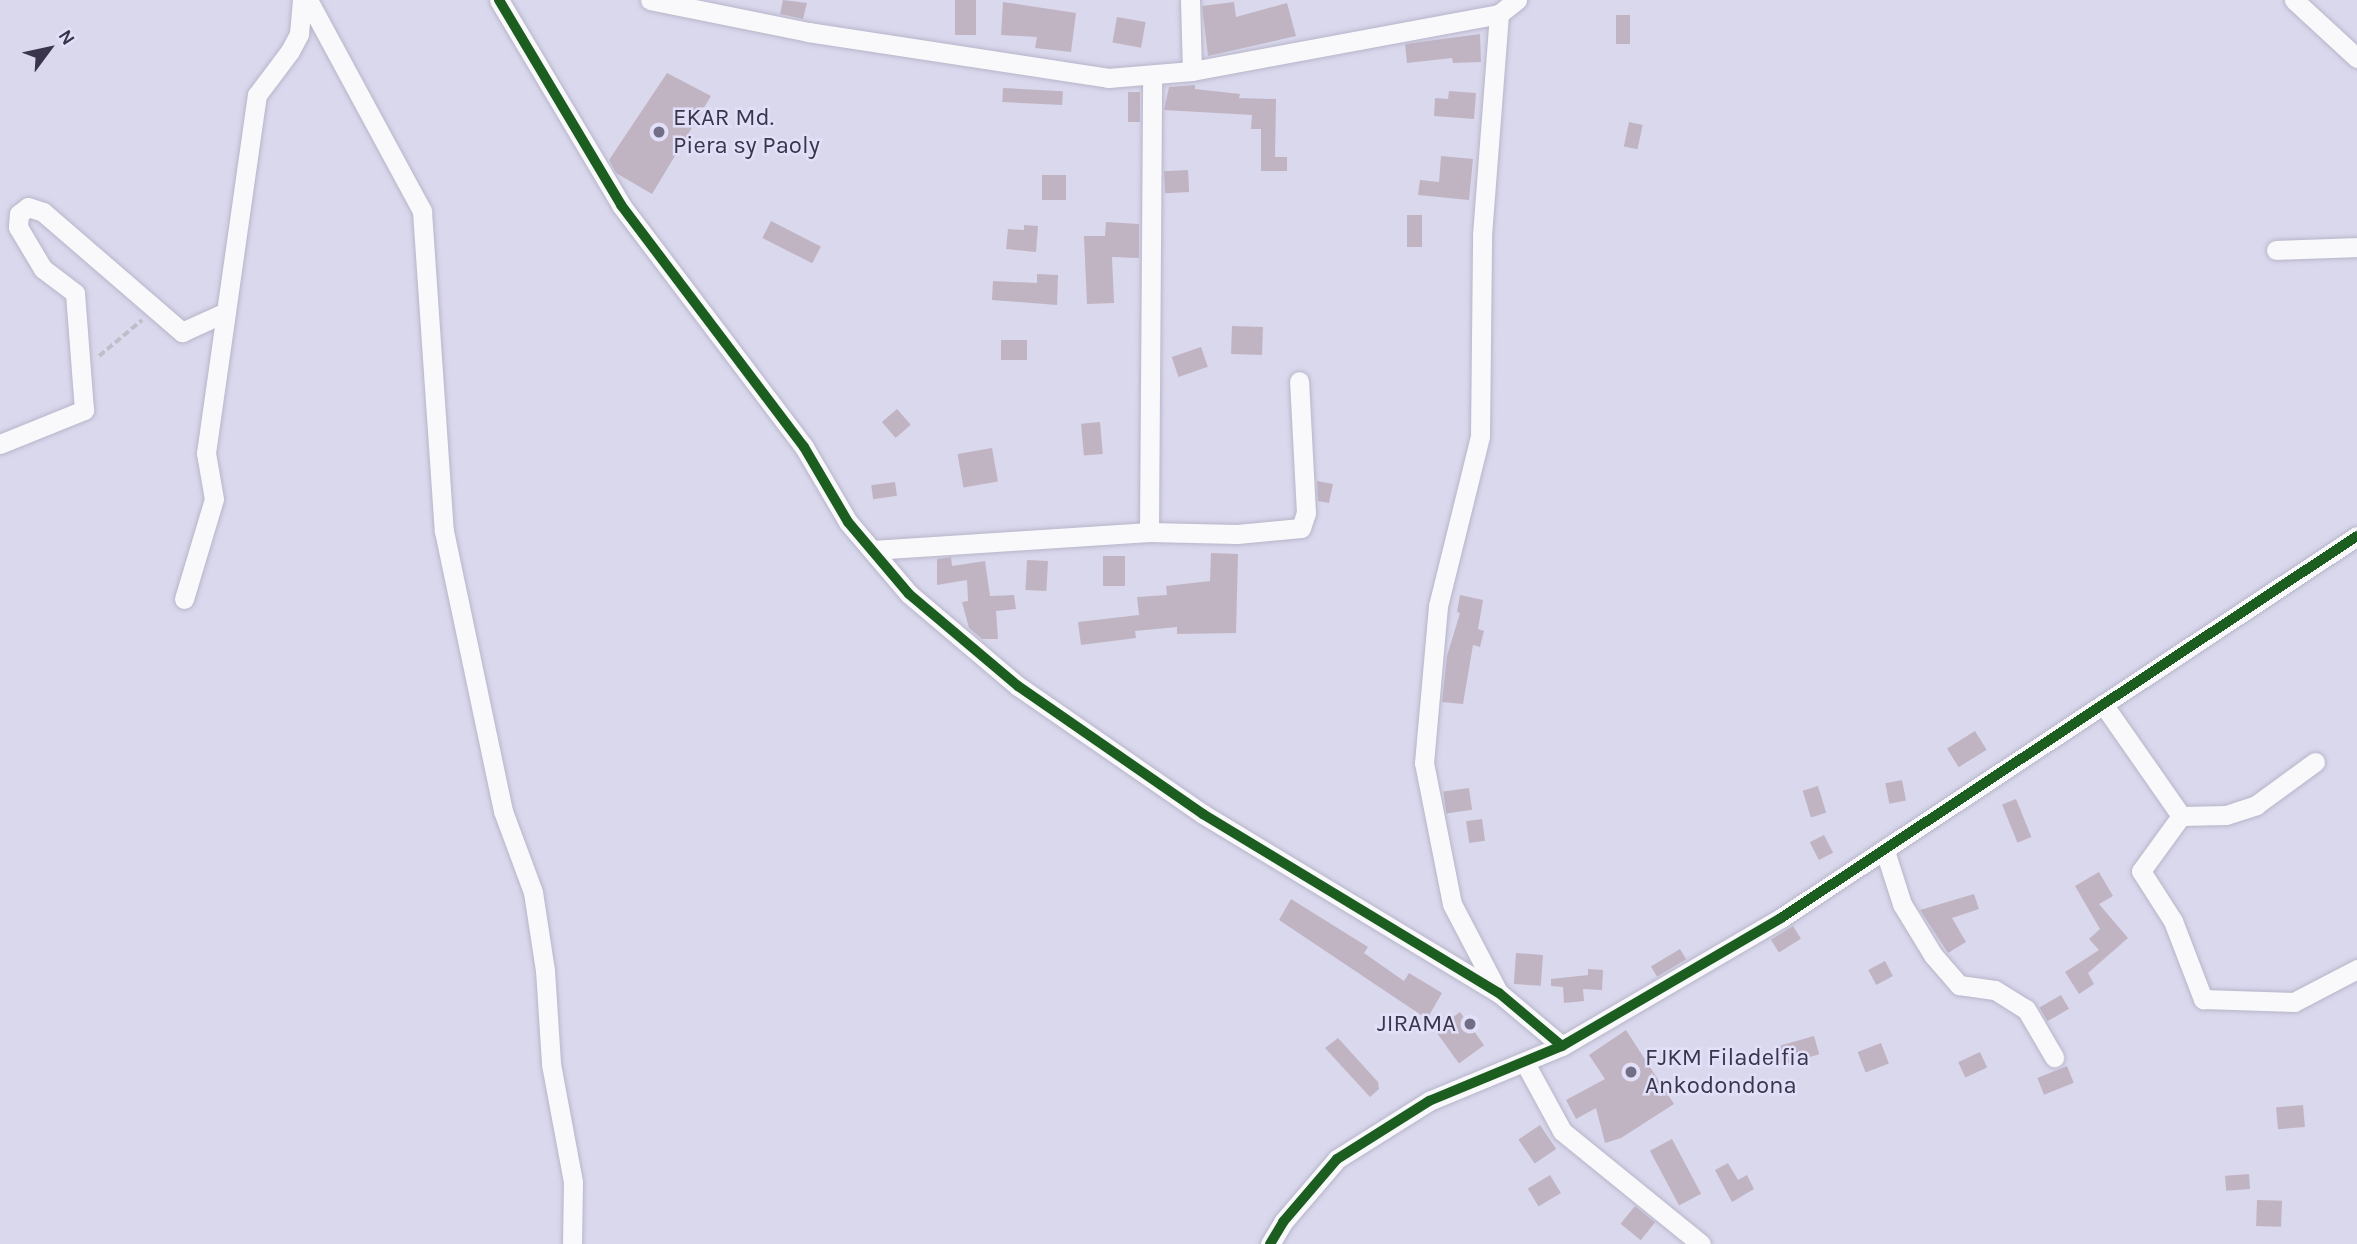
<!DOCTYPE html>
<html>
<head>
<meta charset="utf-8">
<style>
  body { margin:0 }
  #map { position:relative; width:2357px; height:1244px; overflow:hidden; background:#dad8ed; font-family:Karla,sans-serif }
  div>[style] { position:absolute }
  [style*='--x'] { left:calc(var(--x)*1px); top:calc(var(--y)*1px); width:calc(var(--w)*1px); rotate:calc(var(--a)*1deg) }
  .building>* { inset:0; background:#c0b4c3; transform-origin:0 0 }
  .path>* { height:3.5px; margin-top:-1.75px; transform-origin:0; background:repeating-linear-gradient(90deg,#bfbec8 0 7px,transparent 0 10.5px) }
  .roads { filter:drop-shadow(0 0 2px #b7b5c9) drop-shadow(0 0 2px #b7b5c9) }
  .minor>* { height:19px; margin:-9.5px; padding:0 9.5px; transform-origin:9.5px; border-radius:9.5px; background:#f9f9fc }
  .cycleway>* { height:10px; margin:-5px; padding:0 5px; transform-origin:5px; border-radius:5px; background:#1b5e20 }
  .dots>* { width:19px; height:19px; translate:-50% -50%; box-sizing:border-box; border:4px solid #e2dff8; border-radius:50% }
  span { translate:-50% -50%; white-space:nowrap; text-align:center; line-height:1.15; -webkit-text-stroke:5px #e2dff8; paint-order:stroke }
  .poi-label { font-size:24px; color:#38354d }
  .left { translate:0 -50%; text-align:left }
  .right { translate:-100% -50%; text-align:right }
  .north { position:absolute; left:14px; top:14px; width:70px; height:70px; -webkit-text-stroke:5px #e2dff8; paint-order:stroke; rotate:57deg; font-size:19px; font-weight:700; line-height:28px; text-align:center; color:#38354d }
  .north::after { content:''; display:block; margin:auto; width:24px; height:32px; background:#38354d; clip-path:polygon(50% 0,100% 100%,50% 72%,0 100%) }
</style>
</head>
<body>
<div id="map">
  <div class="building">
    <div style="clip-path:polygon(783px 0,807px 3px,803px 19px,780px 14px)"></div>
    <div style="left:955px;top:0;width:21px;height:35px"></div>
    <div style="clip-path:polygon(1003px 2px,1076px 13px,1071px 52px,1035px 48px,1037px 37px,1001px 35px)"></div>
    <div style="clip-path:polygon(1234px 2px,1236px 17px,1287px 3px,1296px 36px,1208px 56px,1202px 6px)"></div>
    <div style="left:1616px;top:15px;width:14px;height:29px"></div>
    <div style="left:1117px;top:17px;width:29px;height:26px;rotate:10deg"></div>
    <div style="clip-path:polygon(1480px 34px,1481px 62px,1453px 63px,1452px 58px,1407px 63px,1405px 44px)"></div>
    <div style="clip-path:polygon(667px 73px,711px 96px,652px 194px,616px 173px,609px 160px)"></div>
    <div style="clip-path:polygon(1195px 85px,1195px 89px,1240px 94px,1239px 98px,1276px 99px,1275px 157px,1287px 157px,1287px 171px,1261px 171px,1261px 129px,1251px 129px,1252px 115px,1164px 110px,1169px 87px)"></div>
    <div style="left:1003px;top:88px;width:60px;height:14px;rotate:3deg"></div>
    <div style="clip-path:polygon(1449px 91px,1476px 93px,1474px 119px,1434px 116px,1435px 98px,1448px 99px)"></div>
    <div style="left:1128px;top:92px;width:12px;height:30px"></div>
    <div style="left:1629px;top:122px;width:14px;height:25px;rotate:12deg"></div>
    <div style="clip-path:polygon(1441px 156px,1473px 159px,1469px 200px,1418px 195px,1420px 180px,1439px 182px)"></div>
    <div style="left:1188px;top:170px;width:22px;height:24px;rotate:87deg"></div>
    <div style="left:1042px;top:175px;width:24px;height:25px"></div>
    <div style="left:1407px;top:215px;width:15px;height:32px"></div>
    <div style="left:771px;top:221px;width:56px;height:19px;rotate:27deg"></div>
    <div style="clip-path:polygon(1106px 222px,1139px 224px,1139px 258px,1112px 257px,1114px 303px,1087px 304px,1084px 236px,1105px 236px)"></div>
    <div style="clip-path:polygon(1024px 225px,1038px 226px,1036px 252px,1006px 249px,1008px 229px,1024px 230px)"></div>
    <div style="clip-path:polygon(1037px 274px,1058px 275px,1057px 305px,992px 300px,993px 281px,1037px 283px)"></div>
    <div style="left:1232px;top:326px;width:31px;height:28px;rotate:2deg"></div>
    <div style="left:1001px;top:340px;width:26px;height:20px"></div>
    <div style="left:1201px;top:347px;width:21px;height:31px;rotate:71deg"></div>
    <div style="left:897px;top:409px;width:21px;height:20px;rotate:49deg"></div>
    <div style="left:1100px;top:422px;width:32px;height:19px;rotate:85deg"></div>
    <div style="left:992px;top:448px;width:34px;height:35px;rotate:80deg"></div>
    <div style="clip-path:polygon(1317px 481px,1333px 484px,1329px 503px,1318px 501px)"></div>
    <div style="left:895px;top:482px;width:14px;height:24px;rotate:82deg"></div>
    <div style="clip-path:polygon(1211px 553px,1238px 554px,1236px 633px,1177px 634px,1177px 627px,1135px 631px,1136px 638px,1081px 645px,1078px 622px,1139px 615px,1137px 597px,1167px 595px,1166px 586px,1210px 581px)"></div>
    <div style="left:1103px;top:556px;width:22px;height:30px"></div>
    <div style="clip-path:polygon(951px 557px,952px 566px,985px 561px,990px 596px,1014px 595px,1016px 609px,996px 611px,998px 639px,982px 639px,969px 628px,962px 602px,968px 601px,967px 580px,937px 585px,937px 559px)"></div>
    <div style="left:1027px;top:560px;width:21px;height:30px;rotate:3deg"></div>
    <div style="clip-path:polygon(1460px 595px,1483px 600px,1478px 629px,1484px 631px,1480px 647px,1473px 645px,1463px 704px,1442px 702px,1447px 656px,1460px 613px,1457px 612px)"></div>
    <div style="left:1975px;top:731px;width:22px;height:33px;rotate:58deg"></div>
    <div style="left:1902px;top:780px;width:21px;height:17px;rotate:79deg"></div>
    <div style="left:1818px;top:786px;width:28px;height:16px;rotate:73deg"></div>
    <div style="left:1469px;top:788px;width:22px;height:26px;rotate:82deg"></div>
    <div style="left:2016px;top:799px;width:41px;height:15px;rotate:68deg"></div>
    <div style="left:1482px;top:819px;width:22px;height:16px;rotate:82deg"></div>
    <div style="left:1824px;top:835px;width:20px;height:16px;rotate:63deg"></div>
    <div style="clip-path:polygon(2099px 872px,2113px 896px,2099px 904px,2128px 938px,2088px 973px,2094px 984px,2079px 994px,2065px 972px,2099px 950px,2089px 939px,2100px 929px,2075px 886px)"></div>
    <div style="clip-path:polygon(1974px 894px,1979px 909px,1952px 918px,1966px 942px,1948px 953px,1920px 910px)"></div>
    <div style="clip-path:polygon(1291px 899px,1368px 947px,1364px 953px,1404px 981px,1409px 973px,1442px 993px,1427px 1019px,1279px 920px)"></div>
    <div style="left:1793px;top:926px;width:15px;height:26px;rotate:58deg"></div>
    <div style="left:1680px;top:949px;width:12px;height:34px;rotate:59deg"></div>
    <div style="left:1516px;top:953px;width:27px;height:31px;rotate:4deg"></div>
    <div style="left:1885px;top:961px;width:17px;height:19px;rotate:62deg"></div>
    <div style="clip-path:polygon(1588px 969px,1603px 970px,1602px 990px,1583px 989px,1584px 1001px,1564px 1003px,1563px 987px,1551px 986px,1551px 979px,1588px 975px)"></div>
    <div style="left:2061px;top:995px;width:16px;height:25px;rotate:60deg"></div>
    <div style="left:1460px;top:1012px;width:41px;height:31px;rotate:54deg"></div>
    <div style="clip-path:polygon(1626px 1030px,1674px 1104px,1621px 1138px,1605px 1143px,1596px 1108px,1576px 1119px,1566px 1100px,1605px 1079px,1589px 1055px)"></div>
    <div style="left:1814px;top:1036px;width:19px;height:39px;rotate:74deg"></div>
    <div style="clip-path:polygon(1338px 1038px,1378px 1082px,1379px 1089px,1370px 1097px,1325px 1048px)"></div>
    <div style="left:1881px;top:1043px;width:22px;height:25px;rotate:69deg"></div>
    <div style="left:1980px;top:1052px;width:17px;height:24px;rotate:65deg"></div>
    <div style="left:2067px;top:1066px;width:18px;height:32px;rotate:68deg"></div>
    <div style="left:2303px;top:1105px;width:22px;height:27px;rotate:85deg"></div>
    <div style="left:1540px;top:1125px;width:29px;height:26px;rotate:56deg"></div>
    <div style="left:1672px;top:1139px;width:62px;height:25px;rotate:62deg"></div>
    <div style="clip-path:polygon(1728px 1163px,1738px 1180px,1747px 1175px,1754px 1189px,1732px 1202px,1715px 1170px)"></div>
    <div style="left:2249px;top:1174px;width:15px;height:24px;rotate:86deg"></div>
    <div style="left:1550px;top:1175px;width:21px;height:26px;rotate:59deg"></div>
    <div style="left:2257px;top:1200px;width:25px;height:26px;rotate:2deg"></div>
    <div style="left:1635px;top:1206px;width:26px;height:23px;rotate:39deg"></div>
  </div>
  <div class="path">
    <div style="--x:99;--y:356;--w:56;--a:-39.9"></div>
  </div>
  <div class="roads">
    <div class="minor">
      <div style="--x:308;--y:0;--w:240;--a:61.6"></div>
      <div style="--x:422;--y:211;--w:321;--a:86.1"></div>
      <div style="--x:444;--y:531;--w:286;--a:78.1"></div>
      <div style="--x:503;--y:811;--w:86;--a:69.7"></div>
      <div style="--x:533;--y:892;--w:79;--a:81.3"></div>
      <div style="--x:545;--y:970;--w:94;--a:86.3"></div>
      <div style="--x:551;--y:1064;--w:120;--a:79.4"></div>
      <div style="--x:573;--y:1182;--w:62;--a:90.9"></div>
      <div style="--x:499;--y:0;--w:239;--a:59.2"></div>
      <div style="--x:621;--y:205;--w:303;--a:52.9"></div>
      <div style="--x:804;--y:447;--w:87;--a:59.6"></div>
      <div style="--x:848;--y:522;--w:94;--a:49.7"></div>
      <div style="--x:909;--y:594;--w:143;--a:40.2"></div>
      <div style="--x:1018;--y:686;--w:225;--a:34.7"></div>
      <div style="--x:1203;--y:814;--w:346;--a:31.2"></div>
      <div style="--x:1499;--y:993;--w:82;--a:40.1"></div>
      <div style="--x:650;--y:0;--w:161;--a:11.4"></div>
      <div style="--x:808;--y:32;--w:304;--a:8.7"></div>
      <div style="--x:1108;--y:78;--w:84;--a:-4.8"></div>
      <div style="--x:1190;--y:0;--w:71;--a:88.4"></div>
      <div style="--x:1192;--y:71;--w:312;--a:-10.5"></div>
      <div style="--x:2294;--y:0;--w:86;--a:42.6"></div>
      <div style="--x:2276;--y:250;--w:81;--a:-2.1"></div>
      <div style="--x:0;--y:444;--w:91;--a:-22"></div>
      <div style="--x:84;--y:410;--w:117;--a:-94.4"></div>
      <div style="--x:75;--y:293;--w:40;--a:-143"></div>
      <div style="--x:43;--y:269;--w:49;--a:-120.8"></div>
      <div style="--x:18;--y:227;--w:13;--a:-86"></div>
      <div style="--x:19;--y:214;--w:11;--a:-38"></div>
      <div style="--x:28;--y:207;--w:16;--a:18"></div>
      <div style="--x:43;--y:212;--w:184;--a:40.8"></div>
      <div style="--x:182;--y:332;--w:48;--a:-24.4"></div>
      <div style="--x:226;--y:312;--w:219;--a:-81.9"></div>
      <div style="--x:257;--y:95;--w:55;--a:-53.1"></div>
      <div style="--x:290;--y:51;--w:19;--a:-62"></div>
      <div style="--x:299;--y:34;--w:34;--a:-85"></div>
      <div style="--x:1149;--y:532;--w:456;--a:-89.6"></div>
      <div style="--x:872;--y:550;--w:278;--a:-3.7"></div>
      <div style="--x:1149;--y:532;--w:88;--a:1.3"></div>
      <div style="--x:1237;--y:534;--w:64;--a:-5.4"></div>
      <div style="--x:1301;--y:528;--w:16;--a:-72"></div>
      <div style="--x:1306;--y:513;--w:132;--a:-93"></div>
      <div style="--x:184;--y:599;--w:104;--a:-73.3"></div>
      <div style="--x:214;--y:499;--w:47;--a:-99.9"></div>
      <div style="--x:206;--y:453;--w:142;--a:-81.9"></div>
      <div style="--x:2103;--y:704;--w:136;--a:55.1"></div>
      <div style="--x:2181;--y:816;--w:68;--a:126"></div>
      <div style="--x:2141;--y:871;--w:59;--a:57.4"></div>
      <div style="--x:2173;--y:921;--w:84;--a:69"></div>
      <div style="--x:2203;--y:999;--w:91;--a:1.9"></div>
      <div style="--x:2294;--y:1002;--w:71;--a:-27.6"></div>
      <div style="--x:2181;--y:816;--w:45;--a:-1.3"></div>
      <div style="--x:2226;--y:815;--w:32;--a:-18"></div>
      <div style="--x:2256;--y:805;--w:73;--a:-36.1"></div>
      <div style="--x:1885;--y:851;--w:56;--a:72.2"></div>
      <div style="--x:1902;--y:904;--w:60;--a:58.7"></div>
      <div style="--x:1933;--y:955;--w:40;--a:49"></div>
      <div style="--x:1959;--y:985;--w:36;--a:8"></div>
      <div style="--x:1995;--y:990;--w:36;--a:32"></div>
      <div style="--x:2026;--y:1009;--w:56;--a:59.7"></div>
      <div style="--x:1498;--y:992;--w:99;--a:-117.6"></div>
      <div style="--x:1452;--y:904;--w:144;--a:-101.2"></div>
      <div style="--x:1424;--y:763;--w:158;--a:-84.9"></div>
      <div style="--x:1438;--y:606;--w:175;--a:-76.1"></div>
      <div style="--x:1480;--y:436;--w:201;--a:-89.4"></div>
      <div style="--x:1482;--y:235;--w:222;--a:-85.6"></div>
      <div style="--x:1499;--y:14;--w:23;--a:-38"></div>
      <div style="--x:1525;--y:1063;--w:77;--a:61.4"></div>
      <div style="--x:1562;--y:1131;--w:179;--a:39.1"></div>
      <div style="--x:1270;--y:1244;--w:26;--a:-59"></div>
      <div style="--x:1283;--y:1222;--w:83;--a:-49.4"></div>
      <div style="--x:1337;--y:1159;--w:109;--a:-32.2"></div>
      <div style="--x:1429;--y:1101;--w:144;--a:-22.5"></div>
      <div style="--x:1562;--y:1046;--w:254;--a:-30.3"></div>
      <div style="--x:1781;--y:918;--w:691;--a:-33.55"></div>
    </div>
  </div>
  <div class="cycleway">
    <div style="--x:499;--y:0;--w:239;--a:59.2"></div>
    <div style="--x:621;--y:205;--w:303;--a:52.9"></div>
    <div style="--x:804;--y:447;--w:87;--a:59.6"></div>
    <div style="--x:848;--y:522;--w:94;--a:49.7"></div>
    <div style="--x:909;--y:594;--w:143;--a:40.2"></div>
    <div style="--x:1018;--y:686;--w:225;--a:34.7"></div>
    <div style="--x:1203;--y:814;--w:346;--a:31.2"></div>
    <div style="--x:1499;--y:993;--w:82;--a:40.1"></div>
    <div style="--x:1270;--y:1244;--w:26;--a:-59"></div>
    <div style="--x:1283;--y:1222;--w:83;--a:-49.4"></div>
    <div style="--x:1337;--y:1159;--w:109;--a:-32.2"></div>
    <div style="--x:1429;--y:1101;--w:144;--a:-22.5"></div>
    <div style="--x:1562;--y:1046;--w:254;--a:-30.3"></div>
    <div style="--x:1781;--y:918;--w:691;--a:-33.55"></div>
  </div>
  <div class="dots">
    <div style="left:659px;top:132px;background:#716e85"></div>
    <div style="left:1470px;top:1024px;background:#716e85"></div>
    <div style="left:1631px;top:1072px;background:#716e85"></div>
  </div>
  <div class="poi-label">
    <span class="left" style="left:673px;top:132px">EKAR Md.<br>Piera sy Paoly</span>
    <span class="right" style="left:1456px;top:1024px">JIRAMA</span>
    <span class="left" style="left:1645px;top:1072px">FJKM Filadelfia<br>Ankodondona</span>
  </div>
  <div class="north">N</div>
</div>
</body>
</html>
